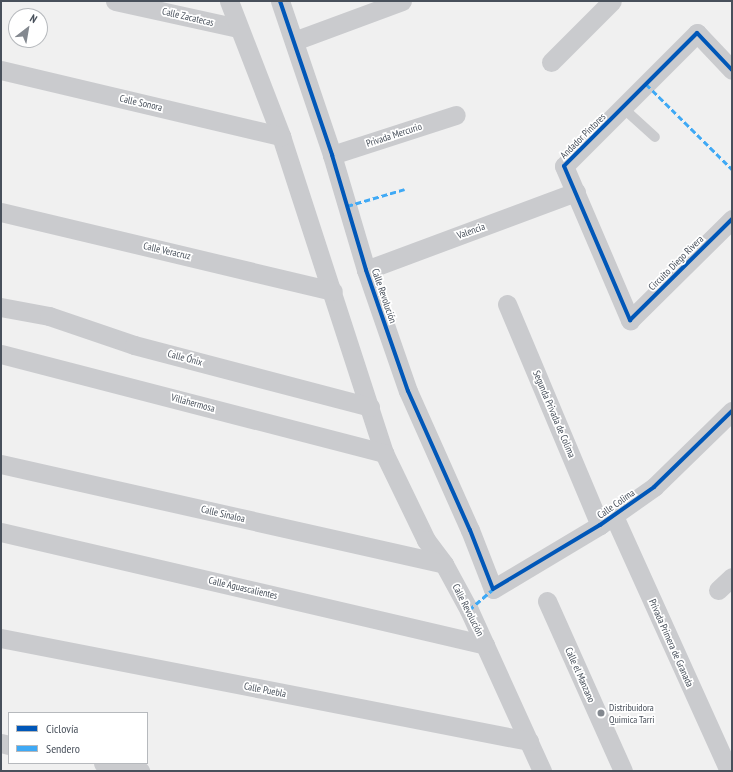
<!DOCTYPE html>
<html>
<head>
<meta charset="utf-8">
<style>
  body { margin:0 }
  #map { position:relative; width:733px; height:772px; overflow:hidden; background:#f0f0f0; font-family:"PT Sans Narrow",sans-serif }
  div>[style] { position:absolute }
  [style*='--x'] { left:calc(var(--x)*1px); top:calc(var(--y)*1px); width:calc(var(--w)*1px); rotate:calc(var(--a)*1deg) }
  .lane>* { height:10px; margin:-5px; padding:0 5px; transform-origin:5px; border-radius:5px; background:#cacbce }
  .street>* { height:19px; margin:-9.5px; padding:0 9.5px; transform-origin:9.5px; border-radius:9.5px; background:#cacbce }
  .quiet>* { height:3px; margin-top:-1.5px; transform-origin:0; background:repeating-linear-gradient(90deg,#3fa9f5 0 6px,transparent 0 9px) }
  .cycleway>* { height:4px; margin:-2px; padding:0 2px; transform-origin:2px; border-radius:2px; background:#0057b8 }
  .dots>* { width:11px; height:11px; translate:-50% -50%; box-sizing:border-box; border:2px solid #fff; border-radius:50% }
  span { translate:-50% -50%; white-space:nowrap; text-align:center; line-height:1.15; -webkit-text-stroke:3.5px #fff; paint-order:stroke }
  .street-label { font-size:10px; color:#48505b }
  .poi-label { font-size:10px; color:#48505b }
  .left { translate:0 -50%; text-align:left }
  .frame { position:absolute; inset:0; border:2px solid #48505b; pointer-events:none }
  .legend { position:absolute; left:8px; top:712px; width:140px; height:52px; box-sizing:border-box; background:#fff; border:1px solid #b6b9bd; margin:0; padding:5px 7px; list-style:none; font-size:12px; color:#48505b }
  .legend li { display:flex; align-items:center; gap:8px; height:20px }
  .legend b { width:20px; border:1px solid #b6b9bd }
  .north { position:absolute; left:8px; top:8px; width:40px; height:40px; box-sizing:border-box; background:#fff; border:1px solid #b6b9bd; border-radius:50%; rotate:31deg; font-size:11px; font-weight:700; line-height:16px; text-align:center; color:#48505b }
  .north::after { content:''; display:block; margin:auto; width:14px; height:18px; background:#83888f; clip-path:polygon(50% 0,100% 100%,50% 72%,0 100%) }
</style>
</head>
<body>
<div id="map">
  <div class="lane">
    <div style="--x:623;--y:108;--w:43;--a:42.2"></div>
  </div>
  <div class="street">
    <div style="--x:115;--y:1;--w:126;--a:12.4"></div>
    <div style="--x:229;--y:1;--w:145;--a:68.9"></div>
    <div style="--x:281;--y:136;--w:333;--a:72"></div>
    <div style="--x:384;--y:453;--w:97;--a:64.2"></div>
    <div style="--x:426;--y:540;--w:30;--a:53"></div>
    <div style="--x:444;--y:564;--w:52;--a:61.5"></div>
    <div style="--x:469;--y:610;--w:177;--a:65.6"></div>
    <div style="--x:280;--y:1;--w:163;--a:71.3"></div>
    <div style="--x:332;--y:155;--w:120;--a:73.5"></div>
    <div style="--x:366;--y:270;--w:128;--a:70.9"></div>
    <div style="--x:408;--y:391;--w:152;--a:66"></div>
    <div style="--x:470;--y:530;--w:63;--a:68.7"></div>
    <div style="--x:493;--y:589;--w:125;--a:-30.9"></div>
    <div style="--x:600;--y:525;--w:66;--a:-35.1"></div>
    <div style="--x:654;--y:487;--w:109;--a:-44.3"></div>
    <div style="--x:294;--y:41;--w:115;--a:-20.3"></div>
    <div style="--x:551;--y:62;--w:86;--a:-45"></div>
    <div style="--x:1;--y:70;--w:288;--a:13.3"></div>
    <div style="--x:732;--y:70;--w:51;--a:-133.4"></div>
    <div style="--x:697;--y:33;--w:188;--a:135"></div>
    <div style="--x:564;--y:166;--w:168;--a:66.8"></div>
    <div style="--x:630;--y:320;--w:144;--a:-44.7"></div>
    <div style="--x:332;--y:155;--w:130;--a:-17.9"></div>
    <div style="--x:1;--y:212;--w:341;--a:13.4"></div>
    <div style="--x:366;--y:270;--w:224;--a:-20.4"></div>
    <div style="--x:507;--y:304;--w:240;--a:67.2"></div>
    <div style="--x:1;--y:307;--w:49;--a:10.6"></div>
    <div style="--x:49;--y:316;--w:90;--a:18.8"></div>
    <div style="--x:134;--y:345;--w:244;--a:14.7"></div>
    <div style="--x:1;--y:354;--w:396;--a:14.5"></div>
    <div style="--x:1;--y:464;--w:454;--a:12.7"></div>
    <div style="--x:613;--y:514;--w:282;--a:65.7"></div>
    <div style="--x:1;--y:532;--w:497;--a:13.1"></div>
    <div style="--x:718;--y:590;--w:19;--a:-43"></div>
    <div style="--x:547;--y:601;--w:186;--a:65.9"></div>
    <div style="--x:1;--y:638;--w:538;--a:11.04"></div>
    <div style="--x:1;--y:743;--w:8;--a:14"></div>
    <div style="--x:103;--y:763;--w:38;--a:12"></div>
  </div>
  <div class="quiet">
    <div style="--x:646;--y:84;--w:121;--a:44.7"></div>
    <div style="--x:347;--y:206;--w:60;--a:-16.3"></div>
    <div style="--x:469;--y:610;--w:32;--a:-41"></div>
  </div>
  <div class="cycleway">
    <div style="--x:280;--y:1;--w:163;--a:71.3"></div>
    <div style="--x:332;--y:155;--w:120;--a:73.5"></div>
    <div style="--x:366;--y:270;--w:128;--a:70.9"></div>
    <div style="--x:408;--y:391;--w:152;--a:66"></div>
    <div style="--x:470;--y:530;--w:63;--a:68.7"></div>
    <div style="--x:493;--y:589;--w:125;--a:-30.9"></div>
    <div style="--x:600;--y:525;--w:66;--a:-35.1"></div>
    <div style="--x:654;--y:487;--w:109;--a:-44.3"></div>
    <div style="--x:732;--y:70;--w:51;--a:-133.4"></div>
    <div style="--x:697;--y:33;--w:188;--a:135"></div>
    <div style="--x:564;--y:166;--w:168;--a:66.8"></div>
    <div style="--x:630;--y:320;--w:144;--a:-44.7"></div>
  </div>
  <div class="dots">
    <div style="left:601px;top:713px;background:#83888f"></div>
  </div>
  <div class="street-label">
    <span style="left:188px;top:17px;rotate:13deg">Calle Zacatecas</span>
    <span style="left:141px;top:103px;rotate:13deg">Calle Sonora</span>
    <span style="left:394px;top:135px;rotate:-18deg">Privada Mercurio</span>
    <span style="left:583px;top:136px;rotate:-45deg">Andador Pintores</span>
    <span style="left:471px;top:231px;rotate:-20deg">Valencia</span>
    <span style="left:167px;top:251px;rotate:13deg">Calle Veracruz</span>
    <span style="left:676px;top:263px;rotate:-45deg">Circuito Diego Rivera</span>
    <span style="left:384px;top:296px;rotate:71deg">Calle Revolución</span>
    <span style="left:185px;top:358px;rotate:15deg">Calle Ónix</span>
    <span style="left:193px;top:403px;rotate:15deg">Villahermosa</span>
    <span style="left:554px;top:414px;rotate:67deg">Segunda Privada de Colima</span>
    <span style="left:616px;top:504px;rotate:-35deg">Calle Colima</span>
    <span style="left:223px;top:514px;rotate:13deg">Calle Sinaloa</span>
    <span style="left:243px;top:588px;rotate:13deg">Calle Aguascalientes</span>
    <span style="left:468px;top:610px;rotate:63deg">Calle Revolución</span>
    <span style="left:671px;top:643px;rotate:66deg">Privada Primera de Granada</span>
    <span style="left:580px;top:675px;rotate:66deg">Calle el Manzano</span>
    <span style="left:265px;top:690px;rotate:11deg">Calle Puebla</span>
  </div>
  <div class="poi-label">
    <span class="left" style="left:609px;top:713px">Distribuidora<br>Quimica Tarri</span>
  </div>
  <div class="frame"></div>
  <ul class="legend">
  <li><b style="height:5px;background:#0057b8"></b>Ciclovía</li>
  <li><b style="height:5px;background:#3fa9f5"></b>Sendero</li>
  </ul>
  <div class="north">N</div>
</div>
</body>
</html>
